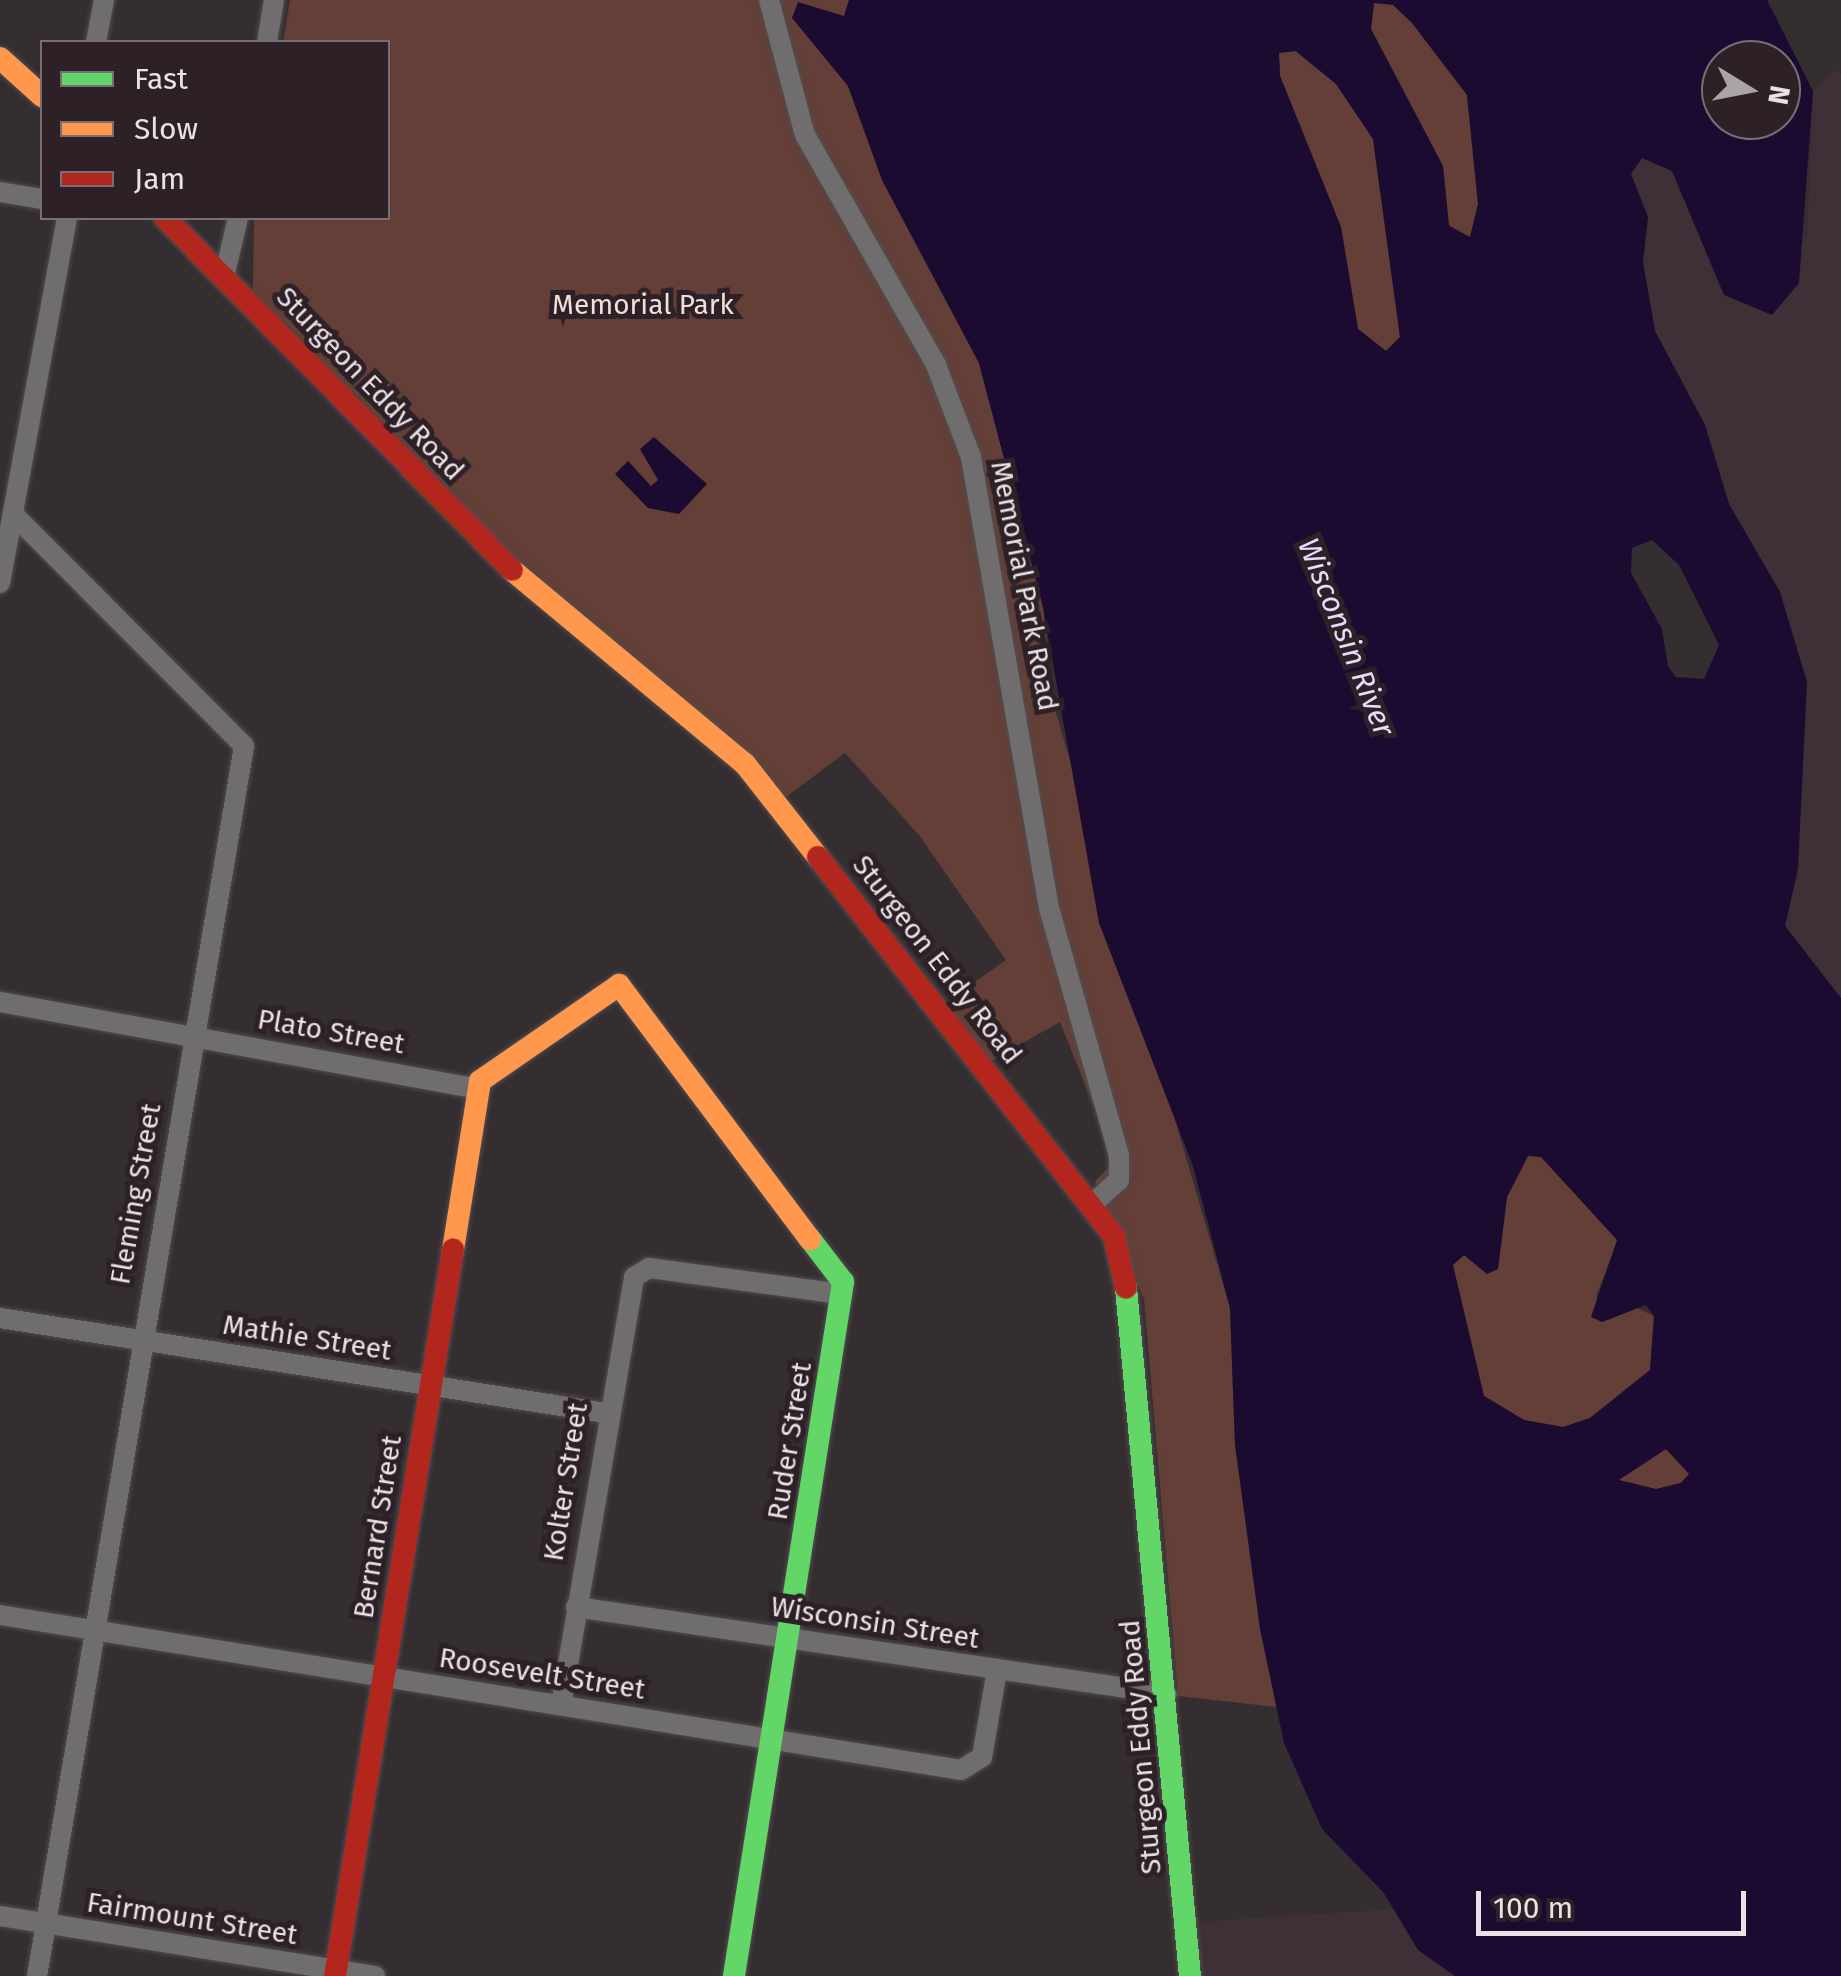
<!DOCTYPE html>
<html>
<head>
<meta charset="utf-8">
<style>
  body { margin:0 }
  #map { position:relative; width:1841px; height:1976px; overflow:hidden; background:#342e31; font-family:"Fira Sans",sans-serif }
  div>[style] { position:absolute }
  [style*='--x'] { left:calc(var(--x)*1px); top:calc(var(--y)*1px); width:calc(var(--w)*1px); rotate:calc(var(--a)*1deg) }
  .built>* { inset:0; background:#3f2f37 }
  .green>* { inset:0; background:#633f37 }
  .water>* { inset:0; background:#1c0b30 }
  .roads { filter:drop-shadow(0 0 2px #504c4e) drop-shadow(0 0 2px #504c4e) }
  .street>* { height:20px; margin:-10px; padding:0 10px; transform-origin:10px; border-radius:10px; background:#706d6e }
  .fast>* { height:22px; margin:-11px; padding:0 11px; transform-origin:11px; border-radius:11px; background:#63d668 }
  .slow>* { height:22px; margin:-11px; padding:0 11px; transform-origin:11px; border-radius:11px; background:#ff974d }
  .jam>* { height:22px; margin:-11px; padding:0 11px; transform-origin:11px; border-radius:11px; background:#b3261e }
  span { translate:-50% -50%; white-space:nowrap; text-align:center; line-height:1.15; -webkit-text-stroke:10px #2d2127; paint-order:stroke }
  .park-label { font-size:28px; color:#f2dfdb }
  .street-label { font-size:28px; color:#eae2e6 }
  .water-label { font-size:30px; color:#e5dbfa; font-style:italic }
  .legend { position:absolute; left:40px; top:40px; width:350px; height:180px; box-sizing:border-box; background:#2d2127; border:2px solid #796e73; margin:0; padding:12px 18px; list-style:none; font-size:30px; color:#eae2e6 }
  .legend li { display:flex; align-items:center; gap:20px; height:50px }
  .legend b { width:50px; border:2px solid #796e73 }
  .north { position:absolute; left:1701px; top:40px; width:100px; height:100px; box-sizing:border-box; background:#2d2127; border:2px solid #796e73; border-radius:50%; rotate:100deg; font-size:28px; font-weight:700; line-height:40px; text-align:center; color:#eae2e6 }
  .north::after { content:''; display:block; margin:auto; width:35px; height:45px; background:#aaa3a7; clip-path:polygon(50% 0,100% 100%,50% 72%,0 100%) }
  .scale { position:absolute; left:1476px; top:1891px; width:270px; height:45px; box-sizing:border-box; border:5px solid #eae2e6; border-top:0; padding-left:12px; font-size:30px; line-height:35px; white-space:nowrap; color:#eae2e6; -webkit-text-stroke:8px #2d2127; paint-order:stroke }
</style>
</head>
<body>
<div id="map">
  <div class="built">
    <div style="clip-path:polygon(1837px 69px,1841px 74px,1841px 998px,1785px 926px,1798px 868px,1780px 592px,1729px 504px,1705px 425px,1655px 331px,1643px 262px,1648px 217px,1631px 174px,1642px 157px,1672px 171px,1724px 295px,1807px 238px,1813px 91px)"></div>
    <div style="clip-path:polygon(1396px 1909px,1419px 1951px,1455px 1976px,1200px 1976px,1195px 1922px)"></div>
  </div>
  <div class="green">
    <div style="clip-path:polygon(290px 0,849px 0,844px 16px,792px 17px,848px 86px,882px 180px,979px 363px,1043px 607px,1053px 702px,1230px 1308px,1235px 1445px,1276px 1707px,1178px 1696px,1144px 1299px,1095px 1181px,1109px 1167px,1104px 1132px,1060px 1022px,991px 1061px,946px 1002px,1006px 960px,919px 835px,845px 753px,786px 797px,569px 612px,253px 290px,254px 218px,388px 218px,388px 42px,283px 42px)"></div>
    <div style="clip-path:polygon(1374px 3px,1393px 4px,1412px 23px,1467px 95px,1478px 204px,1470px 238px,1449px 225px,1443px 166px,1371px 29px)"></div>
    <div style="clip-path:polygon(1295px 51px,1336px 84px,1373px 139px,1400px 337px,1386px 351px,1358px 329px,1341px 227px,1280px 76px,1279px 53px)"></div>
    <div style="clip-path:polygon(1528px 1156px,1541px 1156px,1618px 1240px,1596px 1296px,1610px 1320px,1631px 1305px,1654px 1316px,1650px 1370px,1590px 1418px,1563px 1427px,1524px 1420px,1484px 1396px,1452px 1264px,1464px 1255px,1487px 1273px,1498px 1269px,1507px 1197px)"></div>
    <div style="clip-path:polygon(1666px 1449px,1690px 1474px,1681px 1483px,1656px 1489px,1618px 1480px)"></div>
  </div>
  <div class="water">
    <div style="clip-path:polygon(evenodd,849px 0,1767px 0,1813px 91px,1799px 283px,1772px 315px,1724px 295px,1672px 171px,1642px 158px,1631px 174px,1648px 217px,1643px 262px,1655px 331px,1705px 425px,1729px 504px,1780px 592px,1807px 682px,1798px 869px,1785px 926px,1841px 998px,1841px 1976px,1455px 1976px,1418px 1950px,1384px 1893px,1322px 1829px,1284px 1743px,1260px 1629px,1235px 1445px,1230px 1308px,1193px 1166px,1099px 923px,1043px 607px,979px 363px,882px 180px,848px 86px,792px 18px,798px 2px,844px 16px,849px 0,1374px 3px,1393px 5px,1412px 23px,1467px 95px,1478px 204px,1470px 237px,1449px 226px,1443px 166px,1371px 29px,1374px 3px,849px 0,1296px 51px,1336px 84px,1373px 139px,1400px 337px,1386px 351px,1358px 329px,1341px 227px,1280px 76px,1279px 53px,1296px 51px,849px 0,1781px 60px,1781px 120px,1721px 120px,1721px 60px,1781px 60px,849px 0,1652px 540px,1679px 565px,1719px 645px,1704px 679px,1676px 677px,1668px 666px,1662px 629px,1631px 573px,1632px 548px,1652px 540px,849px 0,1528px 1156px,1541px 1157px,1617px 1240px,1591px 1317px,1602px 1322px,1646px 1305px,1654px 1316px,1650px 1370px,1590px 1418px,1563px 1427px,1524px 1420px,1484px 1396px,1453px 1265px,1464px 1255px,1487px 1274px,1498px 1269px,1507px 1197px,1528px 1156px,849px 0,1666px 1449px,1689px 1474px,1681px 1483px,1656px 1489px,1619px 1480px,1666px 1449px)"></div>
    <div style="clip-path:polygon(654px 437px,707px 484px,679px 514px,648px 508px,615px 474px,628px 461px,651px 486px,658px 480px,640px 449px)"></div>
  </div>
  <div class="roads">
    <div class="street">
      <div style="--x:769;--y:0;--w:140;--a:75.1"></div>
      <div style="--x:805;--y:135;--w:265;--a:60.3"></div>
      <div style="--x:936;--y:365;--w:98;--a:69.2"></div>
      <div style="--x:971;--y:457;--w:458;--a:80.2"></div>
      <div style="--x:1049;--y:908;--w:257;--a:74.2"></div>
      <div style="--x:1119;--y:1155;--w:25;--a:90"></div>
      <div style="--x:1119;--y:1180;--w:38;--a:138"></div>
      <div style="--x:96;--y:42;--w:43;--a:-79.2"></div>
      <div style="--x:267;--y:42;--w:43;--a:-80.5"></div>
      <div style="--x:0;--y:192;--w:43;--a:9.5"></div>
      <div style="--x:224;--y:277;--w:61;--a:-76.7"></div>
      <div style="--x:13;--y:514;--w:327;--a:45.1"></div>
      <div style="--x:244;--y:746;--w:1247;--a:99.55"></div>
      <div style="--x:0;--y:583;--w:371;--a:-79.6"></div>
      <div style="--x:0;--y:1002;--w:486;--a:10.3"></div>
      <div style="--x:0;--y:1318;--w:613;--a:8.91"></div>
      <div style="--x:576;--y:1607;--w:597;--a:8.37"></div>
      <div style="--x:0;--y:1615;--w:973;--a:9.16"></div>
      <div style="--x:961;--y:1770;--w:25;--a:-32"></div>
      <div style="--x:982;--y:1757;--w:88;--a:-80.2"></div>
      <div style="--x:561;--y:1705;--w:434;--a:-80.3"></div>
      <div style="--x:634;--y:1277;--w:17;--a:-31"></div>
      <div style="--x:649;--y:1268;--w:195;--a:7.7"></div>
      <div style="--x:0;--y:1916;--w:380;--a:9.1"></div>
    </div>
    <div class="fast">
      <div style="--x:1126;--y:1288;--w:691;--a:84.69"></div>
      <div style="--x:734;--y:1976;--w:703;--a:-81.07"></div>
      <div style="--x:843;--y:1282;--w:54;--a:-127.5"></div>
    </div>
    <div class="slow">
      <div style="--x:0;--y:58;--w:57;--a:42.1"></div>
      <div style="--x:512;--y:570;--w:303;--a:39.8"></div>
      <div style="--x:745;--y:764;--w:118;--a:51.9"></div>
      <div style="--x:453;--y:1250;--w:171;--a:-80.9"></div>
      <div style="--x:480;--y:1081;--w:169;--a:-34.6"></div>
      <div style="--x:619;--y:985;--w:318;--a:53.1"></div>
    </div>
    <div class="jam">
      <div style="--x:165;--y:218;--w:494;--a:45.4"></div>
      <div style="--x:818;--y:857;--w:481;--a:52"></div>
      <div style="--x:1114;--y:1236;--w:53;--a:77"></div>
      <div style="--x:335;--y:1976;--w:736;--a:-80.77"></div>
    </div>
  </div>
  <div class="park-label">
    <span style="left:643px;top:305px">Memorial Park</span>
  </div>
  <div class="street-label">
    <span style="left:370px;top:384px;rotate:46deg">Sturgeon Eddy Road</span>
    <span style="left:1024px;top:586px;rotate:79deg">Memorial Park Road</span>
    <span style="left:937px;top:960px;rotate:52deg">Sturgeon Eddy Road</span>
    <span style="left:331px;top:1032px;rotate:10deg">Plato Street</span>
    <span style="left:136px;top:1194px;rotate:-80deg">Fleming Street</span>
    <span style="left:307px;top:1338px;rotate:9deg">Mathie Street</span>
    <span style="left:790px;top:1441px;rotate:-81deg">Ruder Street</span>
    <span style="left:566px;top:1482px;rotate:-81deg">Kolter Street</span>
    <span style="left:378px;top:1527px;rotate:-81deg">Bernard Street</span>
    <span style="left:875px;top:1623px;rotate:9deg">Wisconsin Street</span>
    <span style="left:542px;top:1674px;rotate:9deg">Roosevelt Street</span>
    <span style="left:1141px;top:1747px;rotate:-95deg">Sturgeon Eddy Road</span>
    <span style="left:192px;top:1919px;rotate:9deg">Fairmount Street</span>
  </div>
  <div class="water-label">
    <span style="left:1346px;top:637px;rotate:68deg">Wisconsin River</span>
  </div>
  <ul class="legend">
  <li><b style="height:12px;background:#63d668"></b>Fast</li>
  <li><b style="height:12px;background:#ff974d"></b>Slow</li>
  <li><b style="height:12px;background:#b3261e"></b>Jam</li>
  </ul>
  <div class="north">N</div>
  <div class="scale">100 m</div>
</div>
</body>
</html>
